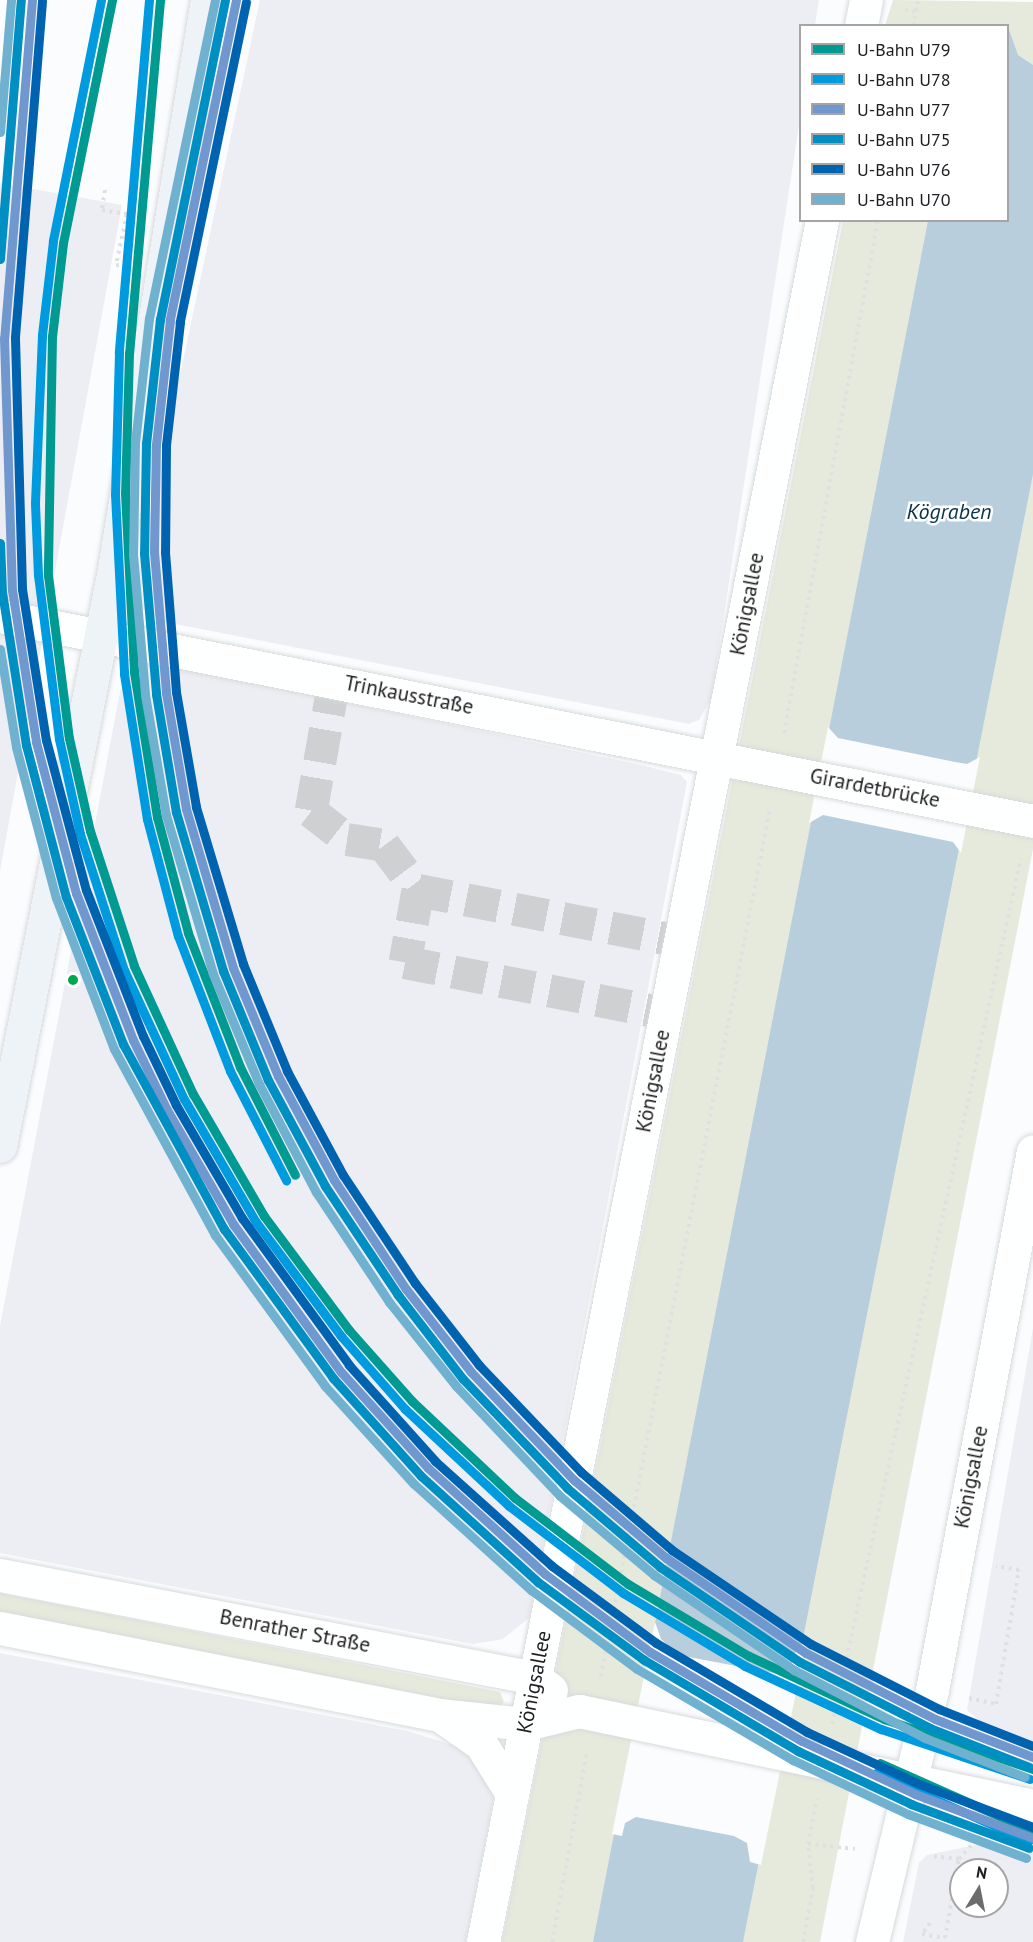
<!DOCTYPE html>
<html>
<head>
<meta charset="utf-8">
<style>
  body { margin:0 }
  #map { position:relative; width:1033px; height:1942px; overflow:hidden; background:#fbfcfe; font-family:"PT Sans",sans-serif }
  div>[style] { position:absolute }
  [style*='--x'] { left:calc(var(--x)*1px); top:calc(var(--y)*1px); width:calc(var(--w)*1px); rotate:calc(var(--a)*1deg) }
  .built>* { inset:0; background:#edeef4 }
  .green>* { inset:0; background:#e6eadc }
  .water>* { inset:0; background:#b8cedc }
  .pier>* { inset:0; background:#fbfcfe }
  .minor-tunnel>* { height:33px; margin-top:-16.5px; transform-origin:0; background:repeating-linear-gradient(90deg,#cfd0d2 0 33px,transparent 0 49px) }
  .path>* { height:4px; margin-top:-2px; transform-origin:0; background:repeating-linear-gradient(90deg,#e0e0e0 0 3px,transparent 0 7.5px) }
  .roads { filter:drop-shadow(0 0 2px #d9d9dc) drop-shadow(0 0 2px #d9d9dc) }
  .minor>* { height:33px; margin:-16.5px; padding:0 16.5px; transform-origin:16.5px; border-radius:16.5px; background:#feffff }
  .major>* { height:33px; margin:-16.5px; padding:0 16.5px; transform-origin:16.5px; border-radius:16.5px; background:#edf3f6 }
  .metro-1>* { height:9px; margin:-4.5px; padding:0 4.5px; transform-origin:4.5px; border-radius:4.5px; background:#009a93 }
  .metro-2>* { height:9px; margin:-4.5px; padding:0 4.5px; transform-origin:4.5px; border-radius:4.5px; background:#009adf }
  .metro-3>* { height:9px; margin:-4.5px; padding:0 4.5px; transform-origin:4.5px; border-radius:4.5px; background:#7197cf }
  .metro-4>* { height:9px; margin:-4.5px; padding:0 4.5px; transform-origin:4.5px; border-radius:4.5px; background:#008fc2 }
  .metro-5>* { height:9px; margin:-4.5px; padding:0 4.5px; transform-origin:4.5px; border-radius:4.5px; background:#0063af }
  .metro-6>* { height:9px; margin:-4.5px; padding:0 4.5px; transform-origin:4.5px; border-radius:4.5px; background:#70b1d0 }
  .dots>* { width:16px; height:16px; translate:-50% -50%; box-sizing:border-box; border:3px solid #fff; border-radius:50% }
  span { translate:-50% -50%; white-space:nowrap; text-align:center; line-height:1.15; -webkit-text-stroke:5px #fff; paint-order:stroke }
  .street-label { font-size:21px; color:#1d1e21 }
  .water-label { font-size:22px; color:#093349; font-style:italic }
  .legend { position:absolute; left:799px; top:24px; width:210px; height:198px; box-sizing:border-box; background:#fff; border:2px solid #a5a5a6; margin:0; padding:8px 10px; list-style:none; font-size:18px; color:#1d1e21 }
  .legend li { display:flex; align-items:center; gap:12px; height:30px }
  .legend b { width:30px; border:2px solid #a5a5a6 }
  .north { position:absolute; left:949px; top:1858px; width:60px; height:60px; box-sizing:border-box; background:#fff; border:2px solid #a5a5a6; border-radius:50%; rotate:10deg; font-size:16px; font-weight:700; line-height:24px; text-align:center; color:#1d1e21 }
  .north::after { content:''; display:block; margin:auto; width:21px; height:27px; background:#6b6c6e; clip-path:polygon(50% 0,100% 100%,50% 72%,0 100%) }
</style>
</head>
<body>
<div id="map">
  <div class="built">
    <div style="clip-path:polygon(260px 0,819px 0,815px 25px,800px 26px,800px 119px,711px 699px,699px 720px,689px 724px,160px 621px,140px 607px,137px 576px)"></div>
    <div style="clip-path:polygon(0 183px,122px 205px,0 871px)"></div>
    <div style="clip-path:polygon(153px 662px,641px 765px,681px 775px,687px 782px,529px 1618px,503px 1639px,473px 1644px,0 1553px,0 1326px,120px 692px,131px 671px)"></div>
    <div style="clip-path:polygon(1033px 1328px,1033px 1768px,967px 1710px)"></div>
    <div style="clip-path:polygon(0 1653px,407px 1731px,466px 1749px,493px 1790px,493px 1802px,466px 1942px,0 1942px)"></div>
    <div style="clip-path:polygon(evenodd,976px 1845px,1033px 1853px,1033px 1942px,903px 1942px,919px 1863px,927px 1855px,976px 1845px,961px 1870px,997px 1870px,997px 1906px,961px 1906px,961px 1870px)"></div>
  </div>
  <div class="green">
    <div style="clip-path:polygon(893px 0,1033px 2px,1033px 849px,820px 1942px,502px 1942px,843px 221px,1008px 220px,1008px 26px,885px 25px)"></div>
    <div style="clip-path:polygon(0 1593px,500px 1692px,504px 1702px,497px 1709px,0 1613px)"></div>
  </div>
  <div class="water">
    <div style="clip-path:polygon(1008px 27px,1018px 55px,1033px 65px,1033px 474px,743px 1942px,593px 1942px,928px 221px,1008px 220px)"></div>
  </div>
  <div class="pier">
    <div style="clip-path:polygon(828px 727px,838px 738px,955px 762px,967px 764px,980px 757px,961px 853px,953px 842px,823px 815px,809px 823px)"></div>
    <div style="clip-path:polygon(655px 1622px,661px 1639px,678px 1655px,774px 1673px,790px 1669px,796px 1651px,804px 1653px,761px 1865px,750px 1862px,747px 1843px,734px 1836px,636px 1817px,625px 1823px,622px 1836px,612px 1834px)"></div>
  </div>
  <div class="minor-tunnel">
    <div style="--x:334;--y:681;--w:132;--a:100"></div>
    <div style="--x:311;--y:811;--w:46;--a:37.9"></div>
    <div style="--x:347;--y:839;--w:37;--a:9"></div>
    <div style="--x:384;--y:845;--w:56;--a:52.9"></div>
    <div style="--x:418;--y:890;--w:267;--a:11"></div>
    <div style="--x:418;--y:890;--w:73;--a:100.2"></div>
    <div style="--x:405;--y:962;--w:266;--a:11.1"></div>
  </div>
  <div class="path">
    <div style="--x:156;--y:0;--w:11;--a:10"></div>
    <div style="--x:905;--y:10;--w:11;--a:10"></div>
    <div style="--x:913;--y:26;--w:26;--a:-79"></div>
    <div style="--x:105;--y:190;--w:20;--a:99"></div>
    <div style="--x:102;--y:210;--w:25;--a:9"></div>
    <div style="--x:127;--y:214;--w:52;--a:102.2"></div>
    <div style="--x:116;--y:265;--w:8;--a:7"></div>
    <div style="--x:784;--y:733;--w:522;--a:-79.62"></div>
    <div style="--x:841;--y:1675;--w:54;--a:9.6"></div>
    <div style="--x:601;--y:1676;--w:883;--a:-78.97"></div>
    <div style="--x:969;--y:1698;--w:28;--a:13"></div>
    <div style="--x:996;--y:1704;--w:136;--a:-80.3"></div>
    <div style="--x:1019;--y:1570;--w:23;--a:-170"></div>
    <div style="--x:832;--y:1724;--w:886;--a:-77.69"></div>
    <div style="--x:808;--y:1844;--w:47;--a:6.1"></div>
    <div style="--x:959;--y:1859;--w:31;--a:-48"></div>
    <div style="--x:930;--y:1923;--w:14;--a:126"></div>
    <div style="--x:922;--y:1934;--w:23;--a:10"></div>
    <div style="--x:945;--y:1938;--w:80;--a:-80"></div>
    <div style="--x:959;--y:1859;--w:28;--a:-174"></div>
    <div style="--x:552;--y:1942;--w:194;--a:-79.6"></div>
    <div style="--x:803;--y:1942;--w:55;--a:-79.5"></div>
    <div style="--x:813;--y:1888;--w:44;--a:-96.5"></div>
    <div style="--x:808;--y:1844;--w:46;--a:-78.7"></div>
  </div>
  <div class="roads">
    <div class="minor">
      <div style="--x:861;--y:26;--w:26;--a:-79"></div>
      <div style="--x:0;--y:616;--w:1053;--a:11.22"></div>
      <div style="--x:0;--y:1575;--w:545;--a:10.9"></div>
      <div style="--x:535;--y:1678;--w:20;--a:37"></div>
      <div style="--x:0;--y:1628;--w:448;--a:11.2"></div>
      <div style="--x:439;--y:1715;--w:87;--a:5.9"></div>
      <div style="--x:526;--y:1724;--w:55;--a:-13.8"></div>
      <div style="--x:579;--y:1711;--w:464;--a:11.8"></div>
      <div style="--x:441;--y:1716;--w:49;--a:35"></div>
      <div style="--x:481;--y:1744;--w:59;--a:58.2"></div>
      <div style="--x:483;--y:1942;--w:1755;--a:-78.86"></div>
      <div style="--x:872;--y:1942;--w:259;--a:-76.6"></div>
      <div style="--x:932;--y:1690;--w:548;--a:-79.39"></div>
    </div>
    <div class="major">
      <div style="--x:0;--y:1146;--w:588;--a:-78.82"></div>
      <div style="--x:114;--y:569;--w:577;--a:-80.72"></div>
    </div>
  </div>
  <div class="metro-1">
    <div style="--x:112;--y:0;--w:248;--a:101.4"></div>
    <div style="--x:63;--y:243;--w:94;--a:96.7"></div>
    <div style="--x:52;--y:336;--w:239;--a:91"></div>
    <div style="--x:48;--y:575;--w:164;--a:82.7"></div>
    <div style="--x:69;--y:738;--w:95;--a:77.3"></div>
    <div style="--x:90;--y:831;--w:142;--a:71.9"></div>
    <div style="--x:134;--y:966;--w:141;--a:65.3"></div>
    <div style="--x:193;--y:1094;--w:141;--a:59.8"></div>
    <div style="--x:264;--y:1216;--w:142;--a:53.3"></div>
    <div style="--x:349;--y:1330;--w:95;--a:48.4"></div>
    <div style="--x:412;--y:1401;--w:141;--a:43.3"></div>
    <div style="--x:515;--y:1498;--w:142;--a:37.3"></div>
    <div style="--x:628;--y:1584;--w:141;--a:30.8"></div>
    <div style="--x:749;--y:1656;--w:149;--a:25"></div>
    <div style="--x:884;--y:1719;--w:157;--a:18.6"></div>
    <div style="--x:160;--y:0;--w:354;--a:95"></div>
    <div style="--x:129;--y:353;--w:140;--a:91.6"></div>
    <div style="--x:125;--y:493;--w:179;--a:87.1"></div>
    <div style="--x:134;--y:672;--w:147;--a:81"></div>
    <div style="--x:157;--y:817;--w:120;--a:75"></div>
    <div style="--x:188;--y:933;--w:144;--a:68.8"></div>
    <div style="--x:240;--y:1067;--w:121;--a:63"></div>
    <div style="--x:880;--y:1763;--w:167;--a:24"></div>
  </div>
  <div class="metro-2">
    <div style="--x:101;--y:0;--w:246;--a:101.3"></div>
    <div style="--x:53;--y:241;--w:95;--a:96.7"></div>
    <div style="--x:42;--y:335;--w:169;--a:92.4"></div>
    <div style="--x:35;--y:504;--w:71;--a:87.6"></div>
    <div style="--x:38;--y:575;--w:165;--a:82.7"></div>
    <div style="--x:59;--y:739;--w:97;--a:77.5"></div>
    <div style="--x:80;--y:834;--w:143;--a:72.1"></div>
    <div style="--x:124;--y:970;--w:142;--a:65.1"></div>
    <div style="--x:184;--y:1099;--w:143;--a:59.7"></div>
    <div style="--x:256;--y:1222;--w:142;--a:53.3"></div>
    <div style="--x:341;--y:1336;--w:97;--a:48.8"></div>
    <div style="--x:405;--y:1409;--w:142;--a:43"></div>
    <div style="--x:509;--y:1506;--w:143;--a:37.3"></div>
    <div style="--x:623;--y:1593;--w:142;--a:30.9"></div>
    <div style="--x:745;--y:1666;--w:150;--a:24.9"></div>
    <div style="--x:881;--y:1729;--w:157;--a:18.6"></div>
    <div style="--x:149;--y:0;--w:354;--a:94.9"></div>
    <div style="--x:119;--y:353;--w:141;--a:91.6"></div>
    <div style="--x:115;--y:494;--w:180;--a:87.1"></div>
    <div style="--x:124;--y:674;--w:147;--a:81"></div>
    <div style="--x:147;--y:819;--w:121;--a:75.2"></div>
    <div style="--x:178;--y:936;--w:145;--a:68.9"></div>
    <div style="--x:230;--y:1071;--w:123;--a:62.8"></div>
    <div style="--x:876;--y:1773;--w:167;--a:24"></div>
  </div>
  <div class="metro-3">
    <div style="--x:32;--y:0;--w:339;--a:94.7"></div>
    <div style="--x:4;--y:338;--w:252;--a:88.2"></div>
    <div style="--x:12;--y:590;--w:154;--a:81"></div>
    <div style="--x:36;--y:742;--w:156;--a:75.2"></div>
    <div style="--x:76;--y:893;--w:158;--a:68.8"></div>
    <div style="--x:133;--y:1040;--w:78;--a:64.1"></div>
    <div style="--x:167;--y:1110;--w:132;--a:59.9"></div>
    <div style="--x:233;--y:1224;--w:183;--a:53.9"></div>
    <div style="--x:341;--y:1372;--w:130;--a:47.8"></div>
    <div style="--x:428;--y:1468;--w:158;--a:42.2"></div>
    <div style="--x:545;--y:1574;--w:131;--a:36.6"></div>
    <div style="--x:650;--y:1652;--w:176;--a:30.4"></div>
    <div style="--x:802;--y:1741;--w:125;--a:25.1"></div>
    <div style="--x:915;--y:1794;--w:126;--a:20.4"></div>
    <div style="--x:236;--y:0;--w:327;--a:101.7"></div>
    <div style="--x:170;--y:320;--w:125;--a:96.4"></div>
    <div style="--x:156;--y:444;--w:108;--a:91.1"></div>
    <div style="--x:154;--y:552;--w:142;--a:85.1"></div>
    <div style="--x:166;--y:693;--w:118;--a:80.2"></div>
    <div style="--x:186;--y:809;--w:166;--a:73.5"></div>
    <div style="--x:233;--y:968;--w:117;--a:67.4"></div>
    <div style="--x:278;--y:1076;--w:118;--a:61.7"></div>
    <div style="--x:334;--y:1180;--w:131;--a:56.6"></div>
    <div style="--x:406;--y:1289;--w:105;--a:51.9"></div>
    <div style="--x:471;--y:1372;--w:149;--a:46.4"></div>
    <div style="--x:574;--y:1480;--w:121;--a:40.3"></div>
    <div style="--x:666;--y:1558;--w:169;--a:34.2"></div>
    <div style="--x:806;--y:1653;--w:145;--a:27.1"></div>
    <div style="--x:935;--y:1719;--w:105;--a:21.2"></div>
  </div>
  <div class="metro-4">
    <div style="--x:225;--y:0;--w:326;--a:101.5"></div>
    <div style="--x:160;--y:319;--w:125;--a:96.4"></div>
    <div style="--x:146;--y:443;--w:110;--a:91"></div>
    <div style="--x:144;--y:553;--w:142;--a:85.1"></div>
    <div style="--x:156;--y:694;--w:120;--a:80.4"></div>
    <div style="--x:176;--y:812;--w:166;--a:73.5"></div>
    <div style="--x:223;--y:971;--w:118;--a:67.6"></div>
    <div style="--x:268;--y:1080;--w:120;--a:61.7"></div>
    <div style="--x:325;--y:1186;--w:131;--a:56.2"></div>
    <div style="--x:398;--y:1295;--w:106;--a:52.3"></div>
    <div style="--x:463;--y:1379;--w:151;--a:46.3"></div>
    <div style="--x:567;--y:1488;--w:122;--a:40.3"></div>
    <div style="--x:660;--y:1567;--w:169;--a:34.2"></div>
    <div style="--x:800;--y:1662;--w:146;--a:26.9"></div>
    <div style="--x:930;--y:1728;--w:106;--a:21.5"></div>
    <div style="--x:0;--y:259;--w:260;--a:-85.4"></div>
    <div style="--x:0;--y:543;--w:49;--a:87.7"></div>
    <div style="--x:2;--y:592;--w:155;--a:81.1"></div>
    <div style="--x:26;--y:745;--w:157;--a:75.3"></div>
    <div style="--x:66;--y:897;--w:158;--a:68.8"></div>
    <div style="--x:123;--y:1044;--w:211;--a:61.4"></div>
    <div style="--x:224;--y:1229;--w:185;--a:53.8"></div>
    <div style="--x:333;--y:1378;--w:132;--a:48.1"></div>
    <div style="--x:421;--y:1476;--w:158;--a:42.2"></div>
    <div style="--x:538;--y:1582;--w:132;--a:36.3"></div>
    <div style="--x:644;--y:1660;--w:179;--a:30.6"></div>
    <div style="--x:798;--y:1751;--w:125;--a:25.1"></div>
    <div style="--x:911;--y:1804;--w:126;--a:20.4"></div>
  </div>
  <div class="metro-5">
    <div style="--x:42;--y:1;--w:338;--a:94.6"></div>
    <div style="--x:15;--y:338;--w:251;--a:88.4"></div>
    <div style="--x:22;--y:589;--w:153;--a:81"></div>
    <div style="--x:46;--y:740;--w:155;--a:75.1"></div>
    <div style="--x:86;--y:890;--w:157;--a:68.7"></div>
    <div style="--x:143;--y:1036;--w:76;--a:64.4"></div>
    <div style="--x:176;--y:1105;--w:131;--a:59.7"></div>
    <div style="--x:242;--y:1218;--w:182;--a:53.9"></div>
    <div style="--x:349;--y:1365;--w:129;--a:48.1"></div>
    <div style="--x:435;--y:1461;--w:157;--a:41.9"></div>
    <div style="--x:552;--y:1566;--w:129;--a:36.5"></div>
    <div style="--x:656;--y:1643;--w:175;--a:30.5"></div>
    <div style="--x:807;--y:1732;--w:123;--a:24.9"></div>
    <div style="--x:919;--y:1784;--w:122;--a:20.7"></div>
    <div style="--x:246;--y:2;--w:327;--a:101.7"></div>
    <div style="--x:180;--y:322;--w:124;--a:96.5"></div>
    <div style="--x:166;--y:445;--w:107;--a:90.5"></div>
    <div style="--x:165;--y:552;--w:140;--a:85.5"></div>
    <div style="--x:176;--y:692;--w:117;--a:80.1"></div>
    <div style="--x:196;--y:807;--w:164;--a:73.3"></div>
    <div style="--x:243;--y:964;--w:116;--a:67.6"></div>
    <div style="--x:287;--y:1071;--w:118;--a:61.7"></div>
    <div style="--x:343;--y:1175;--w:130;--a:56.3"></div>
    <div style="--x:415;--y:1283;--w:104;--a:52"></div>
    <div style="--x:479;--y:1365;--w:148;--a:46.4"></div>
    <div style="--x:581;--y:1472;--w:120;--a:40.6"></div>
    <div style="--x:672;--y:1550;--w:168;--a:34.1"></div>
    <div style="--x:811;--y:1644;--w:144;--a:26.9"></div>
    <div style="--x:939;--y:1709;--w:101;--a:21.5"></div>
  </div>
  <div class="metro-6">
    <div style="--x:215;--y:0;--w:325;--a:101.7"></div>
    <div style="--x:149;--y:318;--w:125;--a:96.4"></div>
    <div style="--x:135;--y:442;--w:112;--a:91"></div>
    <div style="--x:133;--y:554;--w:142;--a:85.1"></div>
    <div style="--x:145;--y:695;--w:122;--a:80.1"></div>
    <div style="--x:166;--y:815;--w:166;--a:73.5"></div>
    <div style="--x:213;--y:974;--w:119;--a:67.3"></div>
    <div style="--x:259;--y:1084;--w:122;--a:62.2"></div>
    <div style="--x:316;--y:1192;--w:132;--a:56.4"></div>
    <div style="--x:389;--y:1302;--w:107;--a:51.4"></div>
    <div style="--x:456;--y:1386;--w:151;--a:46.6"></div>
    <div style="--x:560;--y:1496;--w:123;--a:40"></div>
    <div style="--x:654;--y:1575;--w:169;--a:34.2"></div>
    <div style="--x:794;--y:1670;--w:148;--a:27.4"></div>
    <div style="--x:925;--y:1738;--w:107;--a:21.3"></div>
    <div style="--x:0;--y:132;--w:132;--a:-85.2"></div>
    <div style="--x:0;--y:649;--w:99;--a:80.7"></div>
    <div style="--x:16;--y:747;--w:156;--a:75.2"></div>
    <div style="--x:56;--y:898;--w:162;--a:69"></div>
    <div style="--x:114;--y:1049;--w:212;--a:61.5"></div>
    <div style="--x:215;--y:1235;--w:187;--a:53.9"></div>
    <div style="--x:325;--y:1386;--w:132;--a:47.8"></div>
    <div style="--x:414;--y:1484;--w:158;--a:42.2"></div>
    <div style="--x:531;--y:1590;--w:132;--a:36.7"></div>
    <div style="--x:637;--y:1669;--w:181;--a:30.3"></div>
    <div style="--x:793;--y:1760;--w:127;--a:25.2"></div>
    <div style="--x:908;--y:1814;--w:126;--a:20.4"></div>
  </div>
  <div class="dots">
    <div style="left:73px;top:980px;background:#00a651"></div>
  </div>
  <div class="street-label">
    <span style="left:747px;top:604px;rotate:-79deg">Königsallee</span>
    <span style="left:409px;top:695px;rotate:11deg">Trinkausstraße</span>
    <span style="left:875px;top:788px;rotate:11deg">Girardetbrücke</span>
    <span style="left:653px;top:1081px;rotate:-79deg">Königsallee</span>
    <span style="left:971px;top:1477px;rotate:-79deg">Königsallee</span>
    <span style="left:295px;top:1631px;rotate:11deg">Benrather Straße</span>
    <span style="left:534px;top:1682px;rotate:-79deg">Königsallee</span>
  </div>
  <div class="water-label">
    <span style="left:949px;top:512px">Kögraben</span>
  </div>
  <ul class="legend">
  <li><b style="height:8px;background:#009a93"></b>U-Bahn U79</li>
  <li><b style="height:8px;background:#009adf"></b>U-Bahn U78</li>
  <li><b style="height:8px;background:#7197cf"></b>U-Bahn U77</li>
  <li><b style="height:8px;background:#008fc2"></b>U-Bahn U75</li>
  <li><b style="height:8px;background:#0063af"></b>U-Bahn U76</li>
  <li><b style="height:8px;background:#70b1d0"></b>U-Bahn U70</li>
  </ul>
  <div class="north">N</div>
</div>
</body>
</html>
